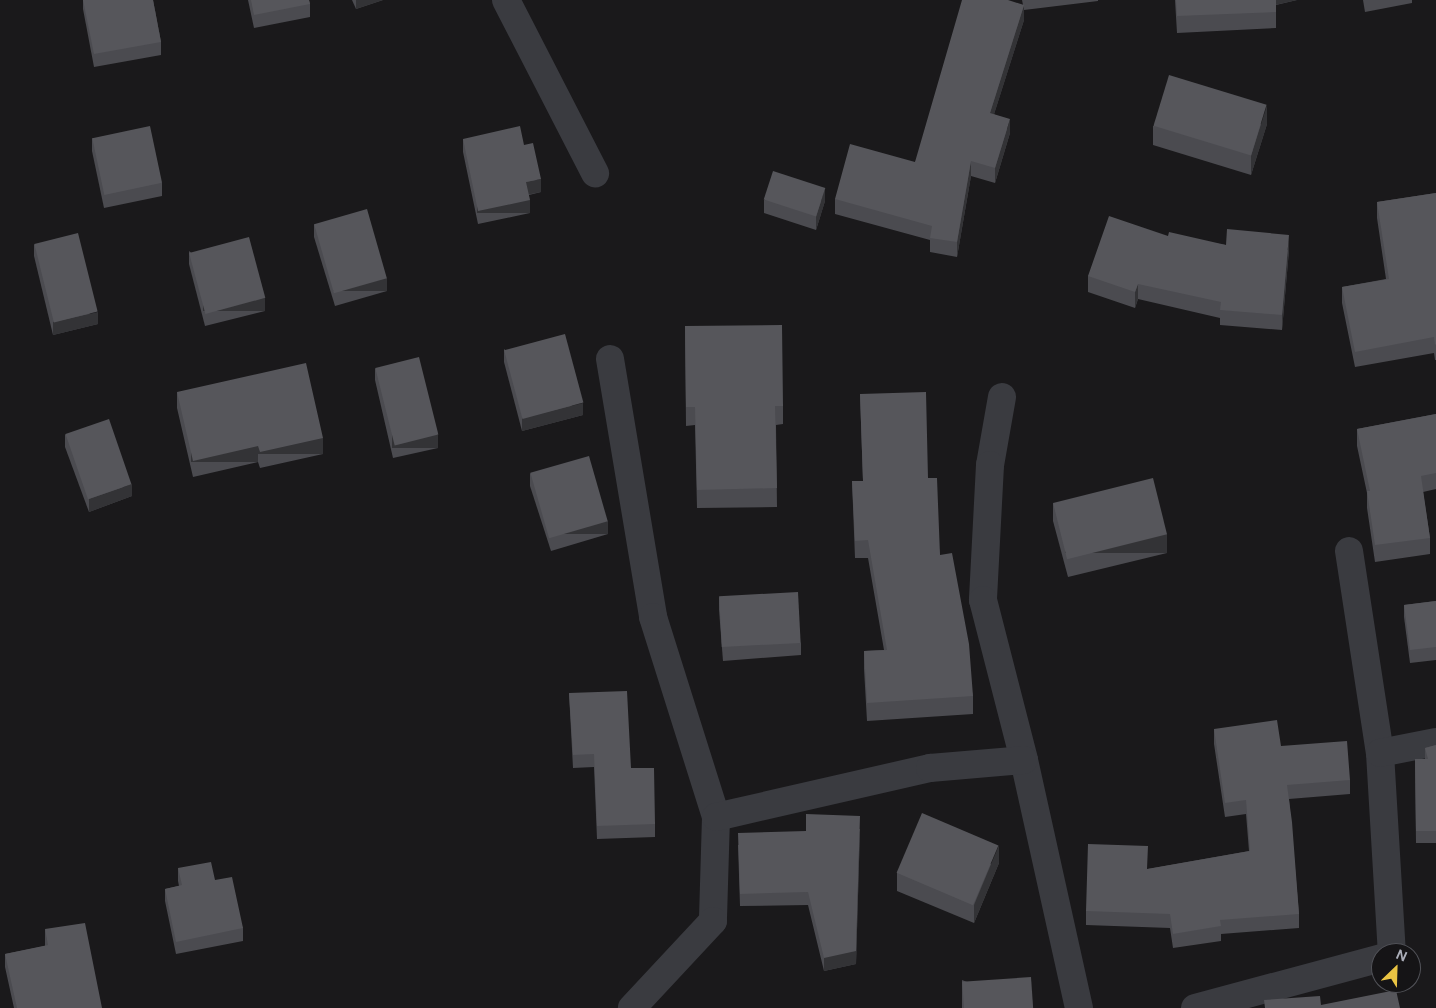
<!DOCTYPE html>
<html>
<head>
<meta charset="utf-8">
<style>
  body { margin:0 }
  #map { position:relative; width:1436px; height:1008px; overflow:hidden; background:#1a191b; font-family:"DM Sans",sans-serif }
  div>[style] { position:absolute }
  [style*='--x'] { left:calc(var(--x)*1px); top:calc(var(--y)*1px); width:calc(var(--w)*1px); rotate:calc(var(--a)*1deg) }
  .minor>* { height:28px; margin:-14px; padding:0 14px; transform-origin:14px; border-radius:14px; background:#3a3b40 }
  .wall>* { inset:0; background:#4b4b50 }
  .shaded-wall>* { inset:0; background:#333336; transform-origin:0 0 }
  .building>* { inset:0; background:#56565b; transform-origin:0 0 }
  span { translate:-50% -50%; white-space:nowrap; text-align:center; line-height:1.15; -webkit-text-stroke:4px #151416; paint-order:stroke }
  .north { position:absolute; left:1371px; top:943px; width:50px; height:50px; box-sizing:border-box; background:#151416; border:1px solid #515258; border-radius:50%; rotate:24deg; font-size:14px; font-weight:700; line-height:20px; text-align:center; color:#acafba }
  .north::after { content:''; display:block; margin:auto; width:18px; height:22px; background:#eac443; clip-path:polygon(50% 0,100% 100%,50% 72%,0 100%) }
</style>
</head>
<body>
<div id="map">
  <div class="minor">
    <div style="--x:506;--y:0;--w:195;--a:62.8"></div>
    <div style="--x:610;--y:359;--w:262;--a:80.5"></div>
    <div style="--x:653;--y:617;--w:210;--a:72.5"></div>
    <div style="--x:716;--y:817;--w:104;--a:91.7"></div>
    <div style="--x:713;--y:921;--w:119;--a:133"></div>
    <div style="--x:1002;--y:397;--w:69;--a:100"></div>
    <div style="--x:990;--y:465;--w:135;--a:93"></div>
    <div style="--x:983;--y:600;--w:165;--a:75.6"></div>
    <div style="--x:1024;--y:760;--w:254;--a:77.5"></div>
    <div style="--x:1349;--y:551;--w:204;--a:81.3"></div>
    <div style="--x:1380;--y:753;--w:200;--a:86.6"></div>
    <div style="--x:1380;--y:753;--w:57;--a:-11.1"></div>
    <div style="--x:716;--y:817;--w:220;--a:-12.9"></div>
    <div style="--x:930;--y:768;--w:94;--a:-4.9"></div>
    <div style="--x:1195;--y:1008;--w:193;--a:-15"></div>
  </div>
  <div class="wall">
    <div style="clip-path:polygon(83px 0,153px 0,161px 42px,161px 55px,94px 67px,83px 9px)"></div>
    <div style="clip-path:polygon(248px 0,309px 0,310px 4px,310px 17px,254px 28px)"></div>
    <div style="clip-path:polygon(352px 0,383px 0,356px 9px)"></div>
    <div style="clip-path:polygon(1022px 0,1098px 0,1098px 1px,1024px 10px,1024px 20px,994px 114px,1010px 133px,995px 183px,971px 176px,957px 257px,930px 252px,930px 240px,835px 214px,835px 199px,915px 162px,1023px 5px)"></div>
    <div style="clip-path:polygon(1175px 0,1297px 0,1276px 5px,1276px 28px,1177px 33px)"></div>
    <div style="clip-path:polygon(1363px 0,1412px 0,1412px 3px,1365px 12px)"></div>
    <div style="clip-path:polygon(1267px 124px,1251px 175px,1153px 145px,1153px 126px)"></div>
    <div style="clip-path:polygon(92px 138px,162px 183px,162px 196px,104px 208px,92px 151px)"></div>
    <div style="clip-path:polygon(463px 139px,524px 145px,541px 192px,529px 195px,530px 213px,478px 224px,463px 152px)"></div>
    <div style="clip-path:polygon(1436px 193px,1436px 360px,1435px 360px,1434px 353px,1355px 367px,1342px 303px,1342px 287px,1386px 279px,1377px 218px,1377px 202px)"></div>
    <div style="clip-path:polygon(764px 200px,825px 201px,816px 230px,764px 213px)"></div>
    <div style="clip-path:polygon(314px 224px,387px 291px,335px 306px,314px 237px)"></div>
    <div style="clip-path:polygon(1168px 236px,1226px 245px,1289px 250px,1282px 330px,1220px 325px,1220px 318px,1138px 299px,1135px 308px,1088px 292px,1088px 276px)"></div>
    <div style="clip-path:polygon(34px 244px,98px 324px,53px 335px,34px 256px)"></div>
    <div style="clip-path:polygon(189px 251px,265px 311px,205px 326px,189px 264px)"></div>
    <div style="clip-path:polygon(685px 326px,783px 406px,783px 424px,776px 425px,777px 507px,697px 508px,695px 425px,686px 426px)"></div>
    <div style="clip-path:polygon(504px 349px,583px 415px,522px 431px,504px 362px)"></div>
    <div style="clip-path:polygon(375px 368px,438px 448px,393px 458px,375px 380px)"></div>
    <div style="clip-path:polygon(177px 392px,323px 454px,260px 468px,258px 462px,193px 477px,177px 408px)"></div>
    <div style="clip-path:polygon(860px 394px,928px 478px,940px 555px,973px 696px,973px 714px,867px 721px,864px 669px,864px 651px,884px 650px,868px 558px,855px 558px,852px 481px,863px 481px)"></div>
    <div style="clip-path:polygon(1436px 414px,1436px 489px,1423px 492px,1430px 538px,1430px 554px,1375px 562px,1367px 508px,1367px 493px,1357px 446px,1357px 429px)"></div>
    <div style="clip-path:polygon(65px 434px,132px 496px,89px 512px,65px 447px)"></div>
    <div style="clip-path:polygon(530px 473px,608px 534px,551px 551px,530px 486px)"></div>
    <div style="clip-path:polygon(1053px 503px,1167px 553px,1068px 577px,1053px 521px)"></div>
    <div style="clip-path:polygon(719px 597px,801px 643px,801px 655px,723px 661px,719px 610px)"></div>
    <div style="clip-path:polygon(1436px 601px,1436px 660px,1410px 663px,1404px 617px,1404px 605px)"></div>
    <div style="clip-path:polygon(569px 693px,631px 768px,655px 824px,655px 837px,597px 839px,594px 767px,573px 768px)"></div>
    <div style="clip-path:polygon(1214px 729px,1281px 746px,1350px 780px,1350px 794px,1289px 799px,1299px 914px,1299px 928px,1221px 934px,1221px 941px,1173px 948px,1170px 928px,1086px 925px,1086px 911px,1148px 869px,1249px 851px,1246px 814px,1225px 817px,1214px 744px)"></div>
    <div style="clip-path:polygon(1436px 745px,1436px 843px,1416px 843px,1415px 759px,1425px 759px,1425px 748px)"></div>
    <div style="clip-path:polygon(860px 829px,856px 964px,824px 971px,808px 905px,740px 906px,738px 845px)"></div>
    <div style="clip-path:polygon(999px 863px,974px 923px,897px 891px,897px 873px)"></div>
    <div style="clip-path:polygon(178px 868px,215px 880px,243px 928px,243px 941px,176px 954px,165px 901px,165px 889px,179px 886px,178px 881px)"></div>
    <div style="clip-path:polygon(45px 929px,102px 1008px,14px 1008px,5px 967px,5px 954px,45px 946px)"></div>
    <div style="clip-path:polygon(962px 980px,1033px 1008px,962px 1008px)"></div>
  </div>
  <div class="shaded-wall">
    <div style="clip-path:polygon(356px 0,383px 0,356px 9px)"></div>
    <div style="clip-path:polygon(1275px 0,1297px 0,1275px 5px)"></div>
    <div style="clip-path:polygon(1024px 5px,1024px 20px,990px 127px,990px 113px)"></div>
    <div style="clip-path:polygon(1267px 105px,1267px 124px,1251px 175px,1251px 156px)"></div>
    <div style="clip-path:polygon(1010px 119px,1010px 133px,995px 183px,995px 168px)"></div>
    <div style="clip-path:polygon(971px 161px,971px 176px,957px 257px,957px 242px)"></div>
    <div style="clip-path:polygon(541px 179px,541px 192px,526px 195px,526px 182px)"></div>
    <div style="clip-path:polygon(825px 188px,825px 201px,816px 230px,816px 217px)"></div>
    <div style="left:530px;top:200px;width:13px;height:53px;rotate:90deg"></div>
    <div style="clip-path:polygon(1289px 235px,1289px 250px,1282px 330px,1282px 315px)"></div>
    <div style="left:387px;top:278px;width:13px;height:54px;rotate:90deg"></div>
    <div style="clip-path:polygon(1138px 284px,1138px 299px,1135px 308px,1135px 292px)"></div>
    <div style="left:265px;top:298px;width:13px;height:62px;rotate:90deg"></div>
    <div style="clip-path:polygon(98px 312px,98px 324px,53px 335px,53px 322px)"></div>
    <div style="clip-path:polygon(583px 403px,583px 415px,522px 431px,522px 418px)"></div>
    <div style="left:438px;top:435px;width:13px;height:46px;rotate:90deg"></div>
    <div style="left:323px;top:438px;width:16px;height:65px;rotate:90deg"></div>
    <div style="left:258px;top:446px;width:16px;height:67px;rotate:90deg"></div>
    <div style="clip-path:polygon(132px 484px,132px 496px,89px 512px,89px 499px)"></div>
    <div style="left:608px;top:521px;width:13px;height:59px;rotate:90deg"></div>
    <div style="left:1167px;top:534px;width:19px;height:102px;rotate:90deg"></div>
    <div style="clip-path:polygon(860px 829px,856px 964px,824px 971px,824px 958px)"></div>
    <div style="clip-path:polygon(999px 845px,999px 863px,974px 923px,974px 905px)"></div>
  </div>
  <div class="building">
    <div style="clip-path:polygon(83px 0,153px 0,161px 42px,94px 54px)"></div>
    <div style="clip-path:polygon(251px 0,309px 0,310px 4px,254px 15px)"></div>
    <div style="clip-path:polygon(962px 0,1008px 0,1024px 5px,990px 113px,1010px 119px,995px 168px,971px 161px,957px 242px,930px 238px,932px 226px,835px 199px,850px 144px,915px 162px)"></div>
    <div style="clip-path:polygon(1176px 0,1276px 0,1276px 12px,1177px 16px)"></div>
    <div style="left:1169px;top:75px;width:102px;height:53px;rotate:17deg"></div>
    <div style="left:150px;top:126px;width:58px;height:59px;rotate:78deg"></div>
    <div style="clip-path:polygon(520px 126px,524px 145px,533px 143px,541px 179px,526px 182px,530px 200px,478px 211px,463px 139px)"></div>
    <div style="left:773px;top:171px;width:55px;height:30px;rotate:18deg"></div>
    <div style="clip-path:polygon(1436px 193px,1436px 344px,1435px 345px,1434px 337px,1355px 352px,1342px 287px,1389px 279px,1377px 202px)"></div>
    <div style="left:367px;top:209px;width:72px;height:55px;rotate:74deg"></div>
    <div style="clip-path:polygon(1109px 216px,1168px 236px,1169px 232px,1226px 245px,1227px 229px,1289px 235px,1282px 315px,1220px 310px,1221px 302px,1138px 284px,1135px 292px,1088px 276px)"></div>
    <div style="left:78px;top:233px;width:81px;height:45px;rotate:76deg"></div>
    <div style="left:249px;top:237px;width:63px;height:62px;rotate:75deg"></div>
    <div style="clip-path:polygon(782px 325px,783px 406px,775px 406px,777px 488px,697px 490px,695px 407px,686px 407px,685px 326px)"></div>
    <div style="left:565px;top:334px;width:71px;height:63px;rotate:75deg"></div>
    <div style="left:419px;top:357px;width:80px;height:45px;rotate:76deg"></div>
    <div style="clip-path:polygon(306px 363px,323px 438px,260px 452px,258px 446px,193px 461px,177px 392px)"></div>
    <div style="clip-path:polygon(926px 392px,928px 478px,937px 478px,940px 555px,952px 553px,969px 644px,973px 696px,867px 703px,864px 651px,887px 650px,868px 540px,855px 541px,852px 481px,863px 481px,860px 394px)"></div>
    <div style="clip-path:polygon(1436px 414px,1436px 473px,1421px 476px,1430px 538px,1375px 545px,1367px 491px,1370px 491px,1357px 429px)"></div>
    <div style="left:109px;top:419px;width:69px;height:46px;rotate:71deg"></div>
    <div style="left:589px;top:456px;width:68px;height:61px;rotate:74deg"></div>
    <div style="left:1153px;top:478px;width:58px;height:103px;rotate:76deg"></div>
    <div style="left:798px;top:592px;width:51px;height:79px;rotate:87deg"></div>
    <div style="clip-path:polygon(1436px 601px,1436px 647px,1410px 650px,1404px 605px)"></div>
    <div style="clip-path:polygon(627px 691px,631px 768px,654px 768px,655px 824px,597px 826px,594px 754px,573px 755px,569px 693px)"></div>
    <div style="clip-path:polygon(1277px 720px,1281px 746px,1347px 741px,1350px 780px,1287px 785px,1292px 822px,1299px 914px,1220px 920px,1221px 926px,1173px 934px,1170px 914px,1086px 911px,1088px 844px,1148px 846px,1147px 869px,1250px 851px,1246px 800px,1225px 803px,1214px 729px)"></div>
    <div style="clip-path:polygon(1436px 745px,1436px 831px,1416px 831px,1415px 759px,1428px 759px,1425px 748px)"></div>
    <div style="left:922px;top:813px;width:83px;height:65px;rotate:23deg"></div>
    <div style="clip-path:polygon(806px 814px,860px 816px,856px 951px,824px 958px,808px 892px,740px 894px,738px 833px,806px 831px)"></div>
    <div style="clip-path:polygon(211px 862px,215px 880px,232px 877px,243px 928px,176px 942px,165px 889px,182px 885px,178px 868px)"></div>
    <div style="clip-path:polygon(85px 923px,102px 1008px,17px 1008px,5px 954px,48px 945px,45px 929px)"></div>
    <div style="left:1031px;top:977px;width:31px;height:69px;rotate:86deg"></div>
    <div style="clip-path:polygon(1396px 990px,1400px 1008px,1265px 1008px,1264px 1000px,1320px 996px,1321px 1005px)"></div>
  </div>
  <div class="north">N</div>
</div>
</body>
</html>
